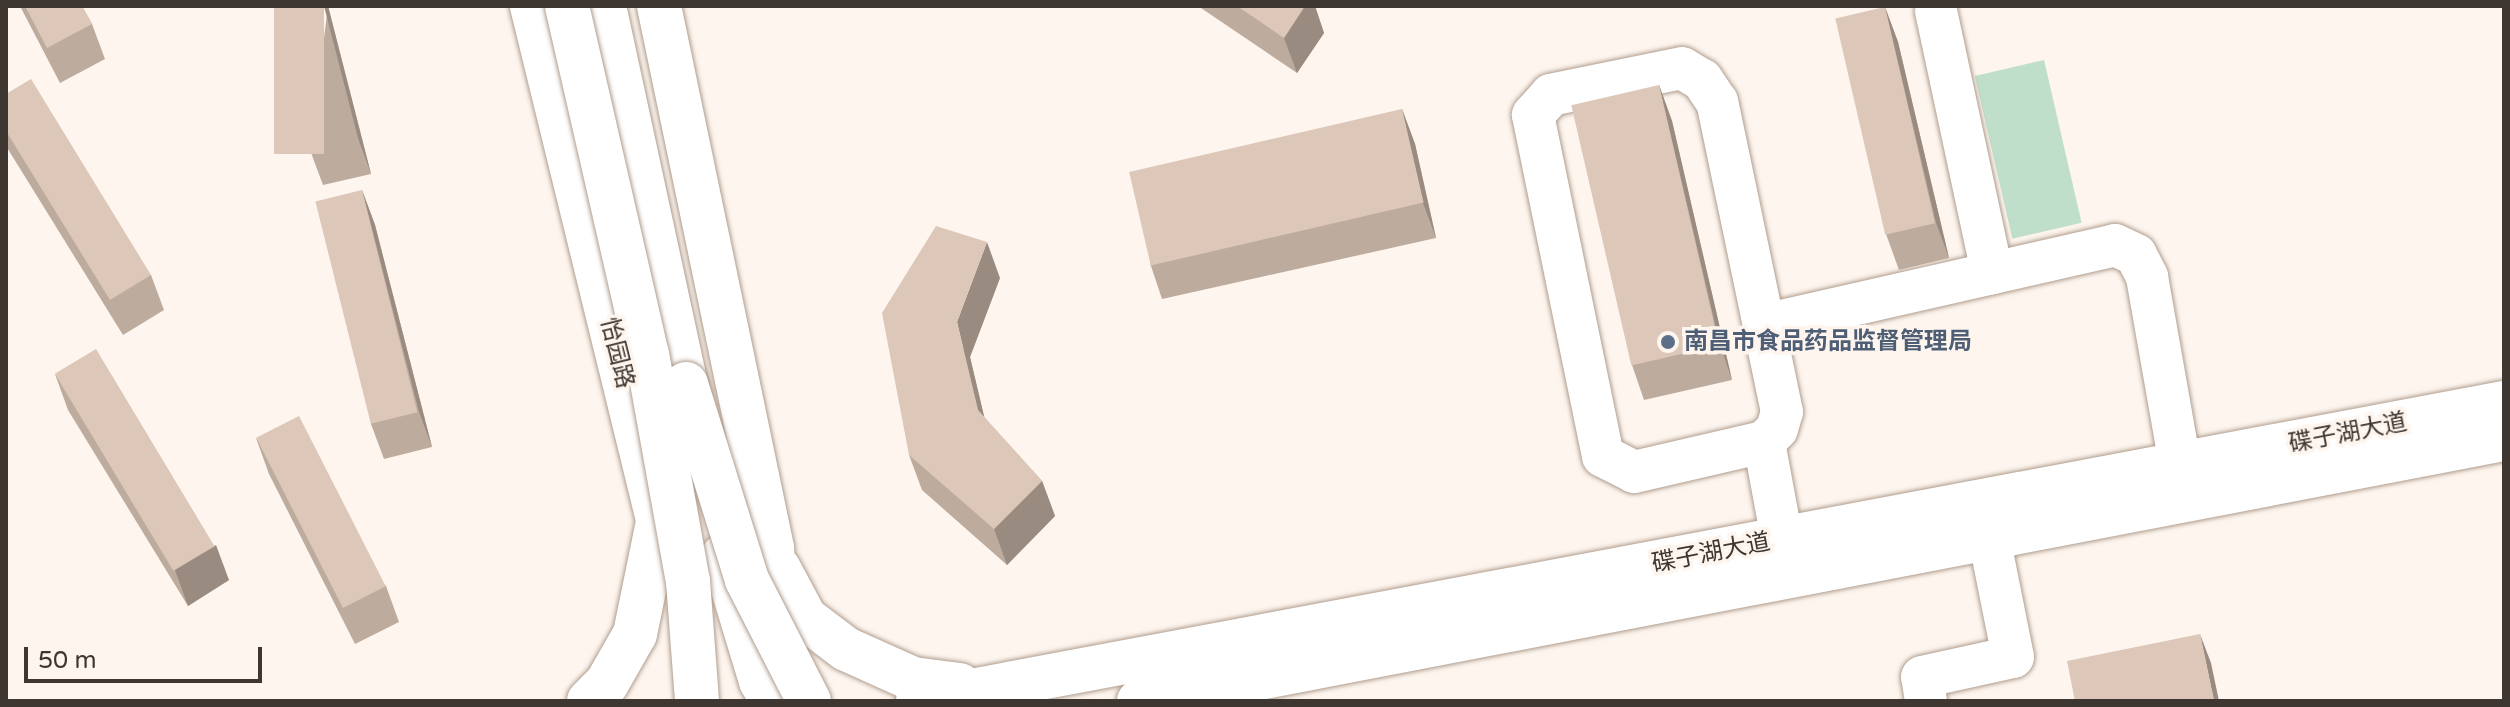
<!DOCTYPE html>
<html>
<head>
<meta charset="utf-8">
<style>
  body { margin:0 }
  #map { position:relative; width:2510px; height:707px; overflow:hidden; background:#fdf5ee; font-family:"Varela Round","Noto Sans SC",sans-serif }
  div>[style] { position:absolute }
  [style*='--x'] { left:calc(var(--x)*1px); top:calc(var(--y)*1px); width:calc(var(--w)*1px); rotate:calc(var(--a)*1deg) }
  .green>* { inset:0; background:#c0dfca; transform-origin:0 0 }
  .roads { filter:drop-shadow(0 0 2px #b09d8e) drop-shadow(0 0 2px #b09d8e) }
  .minor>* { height:42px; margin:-21px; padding:0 21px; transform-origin:21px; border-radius:21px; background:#fff }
  .major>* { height:44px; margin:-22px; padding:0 22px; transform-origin:22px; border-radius:22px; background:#fff }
  .highway>* { height:44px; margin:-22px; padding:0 22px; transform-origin:22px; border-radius:22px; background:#fff }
  .bridges { filter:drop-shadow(0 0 2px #b09d8e) drop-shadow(0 0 2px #b09d8e) }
  .highway-bridge>* { height:44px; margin:-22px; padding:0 22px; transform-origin:22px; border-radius:22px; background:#fff }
  .wall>* { inset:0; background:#bdab9e }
  .shaded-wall>* { inset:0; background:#9a8b81 }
  .building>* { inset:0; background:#dcc7b8; transform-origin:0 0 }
  .dots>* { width:22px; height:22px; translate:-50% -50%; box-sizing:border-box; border:4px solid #fdf5ee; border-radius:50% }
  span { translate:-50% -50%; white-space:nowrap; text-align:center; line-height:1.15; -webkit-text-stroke:7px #fdf5ee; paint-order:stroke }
  .service-label { font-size:24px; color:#4e5e75; font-weight:700 }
  .left { translate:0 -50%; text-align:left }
  .street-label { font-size:24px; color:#3e3630 }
  .frame { position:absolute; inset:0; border:8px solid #3e3630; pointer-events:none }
  .scale { position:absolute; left:24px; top:647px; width:238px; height:36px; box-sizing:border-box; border:4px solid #3e3630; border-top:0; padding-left:10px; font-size:24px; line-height:28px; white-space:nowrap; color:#3e3630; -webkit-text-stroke:6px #fdf5ee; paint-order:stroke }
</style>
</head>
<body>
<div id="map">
  <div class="green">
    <div style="left:2044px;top:60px;width:167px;height:71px;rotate:77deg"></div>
  </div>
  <div class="roads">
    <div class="minor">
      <div style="--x:1936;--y:11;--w:268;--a:77.9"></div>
      <div style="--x:1764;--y:325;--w:360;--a:-12.8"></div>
      <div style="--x:2115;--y:245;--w:23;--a:25"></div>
      <div style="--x:2136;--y:255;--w:25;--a:63"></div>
      <div style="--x:2147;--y:277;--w:190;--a:80"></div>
      <div style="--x:1764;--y:442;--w:18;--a:-45"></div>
      <div style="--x:1777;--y:429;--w:18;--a:-74"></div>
      <div style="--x:1782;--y:412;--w:317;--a:-101.8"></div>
      <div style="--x:1717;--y:102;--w:27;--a:-124"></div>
      <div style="--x:1702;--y:80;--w:23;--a:-149"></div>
      <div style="--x:1682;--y:68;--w:134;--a:168.4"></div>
      <div style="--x:1551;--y:95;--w:27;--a:132"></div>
      <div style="--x:1533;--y:115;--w:348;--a:78.4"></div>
      <div style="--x:1603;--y:456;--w:35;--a:27"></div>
      <div style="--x:1634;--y:472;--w:133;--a:-13"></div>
      <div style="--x:1764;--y:442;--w:99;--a:79.5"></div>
      <div style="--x:1926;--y:701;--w:24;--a:-99"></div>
      <div style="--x:1922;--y:677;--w:93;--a:-12.4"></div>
      <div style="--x:2013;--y:657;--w:122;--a:-101.3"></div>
    </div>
    <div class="major">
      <div style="--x:532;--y:6;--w:537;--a:76.22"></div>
      <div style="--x:659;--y:6;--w:554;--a:78.22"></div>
      <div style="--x:772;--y:548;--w:99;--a:85.4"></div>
      <div style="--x:779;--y:569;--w:55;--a:62"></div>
      <div style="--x:805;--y:618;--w:51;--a:37.1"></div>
      <div style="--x:846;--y:649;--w:73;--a:24.1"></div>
      <div style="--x:913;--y:679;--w:47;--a:7.3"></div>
      <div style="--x:589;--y:701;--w:25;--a:-45"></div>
      <div style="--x:607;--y:683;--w:56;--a:-60.3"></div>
      <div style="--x:635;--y:634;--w:114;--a:-78.4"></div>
      <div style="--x:918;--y:701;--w:1614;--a:-10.64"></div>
      <div style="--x:1139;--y:701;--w:1390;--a:-10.87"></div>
    </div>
    <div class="highway">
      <div style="--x:604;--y:6;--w:426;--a:77.8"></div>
      <div style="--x:723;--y:556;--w:131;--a:73.1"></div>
      <div style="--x:761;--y:681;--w:23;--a:61"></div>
    </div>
  </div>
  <div class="bridges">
    <div class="highway-bridge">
      <div style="--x:567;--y:6;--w:357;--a:77.1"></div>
      <div style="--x:647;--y:354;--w:231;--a:79.8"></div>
      <div style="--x:688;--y:581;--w:120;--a:85.7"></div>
      <div style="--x:686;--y:384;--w:205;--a:72.7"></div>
      <div style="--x:747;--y:580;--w:136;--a:62.9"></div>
    </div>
  </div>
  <div class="wall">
    <div style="clip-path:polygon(20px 6px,82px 6px,92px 24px,105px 59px,60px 83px)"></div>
    <div style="clip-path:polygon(328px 6px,371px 174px,323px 185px,310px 150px)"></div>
    <div style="clip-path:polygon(1198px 6px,1315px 6px,1324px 33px,1297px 73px)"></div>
    <div style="clip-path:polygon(1885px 7px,1898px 42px,1949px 258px,1899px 270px,1886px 234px)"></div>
    <div style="clip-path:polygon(1659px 85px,1672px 121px,1732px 380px,1644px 400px,1632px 365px)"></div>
    <div style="clip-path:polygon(6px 94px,151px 275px,164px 310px,123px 335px,6px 146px)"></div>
    <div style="clip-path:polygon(1402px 109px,1415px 144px,1436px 238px,1162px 299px,1150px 263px)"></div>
    <div style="clip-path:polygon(362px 190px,375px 225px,432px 447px,384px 459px,371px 424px)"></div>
    <div style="clip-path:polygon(1000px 278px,970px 357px,984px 417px,1042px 481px,1055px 516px,1007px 565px,922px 490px,909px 455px)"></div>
    <div style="clip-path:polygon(55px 374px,229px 580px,188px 606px,68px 410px)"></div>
    <div style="clip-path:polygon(256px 438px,386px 586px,399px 622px,355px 644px,269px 474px)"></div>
  </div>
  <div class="shaded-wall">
    <div style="clip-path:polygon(324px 6px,328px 6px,371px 174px,358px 138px)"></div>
    <div style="clip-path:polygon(1305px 6px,1315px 6px,1324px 33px,1297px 73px,1284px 38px)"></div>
    <div style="clip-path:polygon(1885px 7px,1898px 42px,1949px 258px,1936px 223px)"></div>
    <div style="clip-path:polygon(1659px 85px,1672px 121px,1732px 380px,1720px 345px)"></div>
    <div style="clip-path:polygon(1402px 109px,1415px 144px,1436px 238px,1423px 203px)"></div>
    <div style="clip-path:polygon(362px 190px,375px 225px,432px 447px,419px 412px)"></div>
    <div style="clip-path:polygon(987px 242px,1000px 278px,970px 357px,991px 445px,978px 410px,957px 322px)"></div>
    <div style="clip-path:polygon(1042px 481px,1055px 516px,1007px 565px,994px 529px)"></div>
    <div style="clip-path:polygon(216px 545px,229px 580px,188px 606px,175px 570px)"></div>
    <div style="clip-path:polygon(2200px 634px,2211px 663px,2219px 701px,2214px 701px)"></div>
  </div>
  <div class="building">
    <div style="clip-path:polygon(25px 6px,82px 6px,92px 24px,47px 48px)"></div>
    <div style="left:274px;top:6px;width:50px;height:148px"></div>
    <div style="clip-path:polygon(1237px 6px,1305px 6px,1284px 38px)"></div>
    <div style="left:1885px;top:7px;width:222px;height:51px;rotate:77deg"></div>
    <div style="clip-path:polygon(31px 79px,151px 275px,110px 300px,6px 131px,6px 94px)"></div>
    <div style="left:1659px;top:85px;width:267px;height:90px;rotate:77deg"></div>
    <div style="left:1402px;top:109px;width:96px;height:280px;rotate:77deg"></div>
    <div style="left:362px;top:190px;width:229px;height:48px;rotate:76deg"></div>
    <div style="clip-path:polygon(936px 226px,987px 242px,957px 322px,978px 410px,1042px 481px,994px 529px,909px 455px,882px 313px)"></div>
    <div style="left:96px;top:349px;width:230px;height:48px;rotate:59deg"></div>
    <div style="left:299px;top:416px;width:191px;height:48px;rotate:63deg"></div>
    <div style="clip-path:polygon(2200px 634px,2214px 701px,2075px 701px,2067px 661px)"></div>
  </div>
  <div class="dots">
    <div style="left:1668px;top:342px;background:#5c6f8a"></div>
  </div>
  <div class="service-label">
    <span class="left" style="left:1684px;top:342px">南昌市食品药品监督管理局</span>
  </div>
  <div class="street-label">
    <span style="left:617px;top:353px;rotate:76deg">怡园路</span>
    <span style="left:2348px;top:433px;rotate:-11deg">碟子湖大道</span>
    <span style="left:1711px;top:553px;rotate:-11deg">碟子湖大道</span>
  </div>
  <div class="frame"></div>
  <div class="scale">50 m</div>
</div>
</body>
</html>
